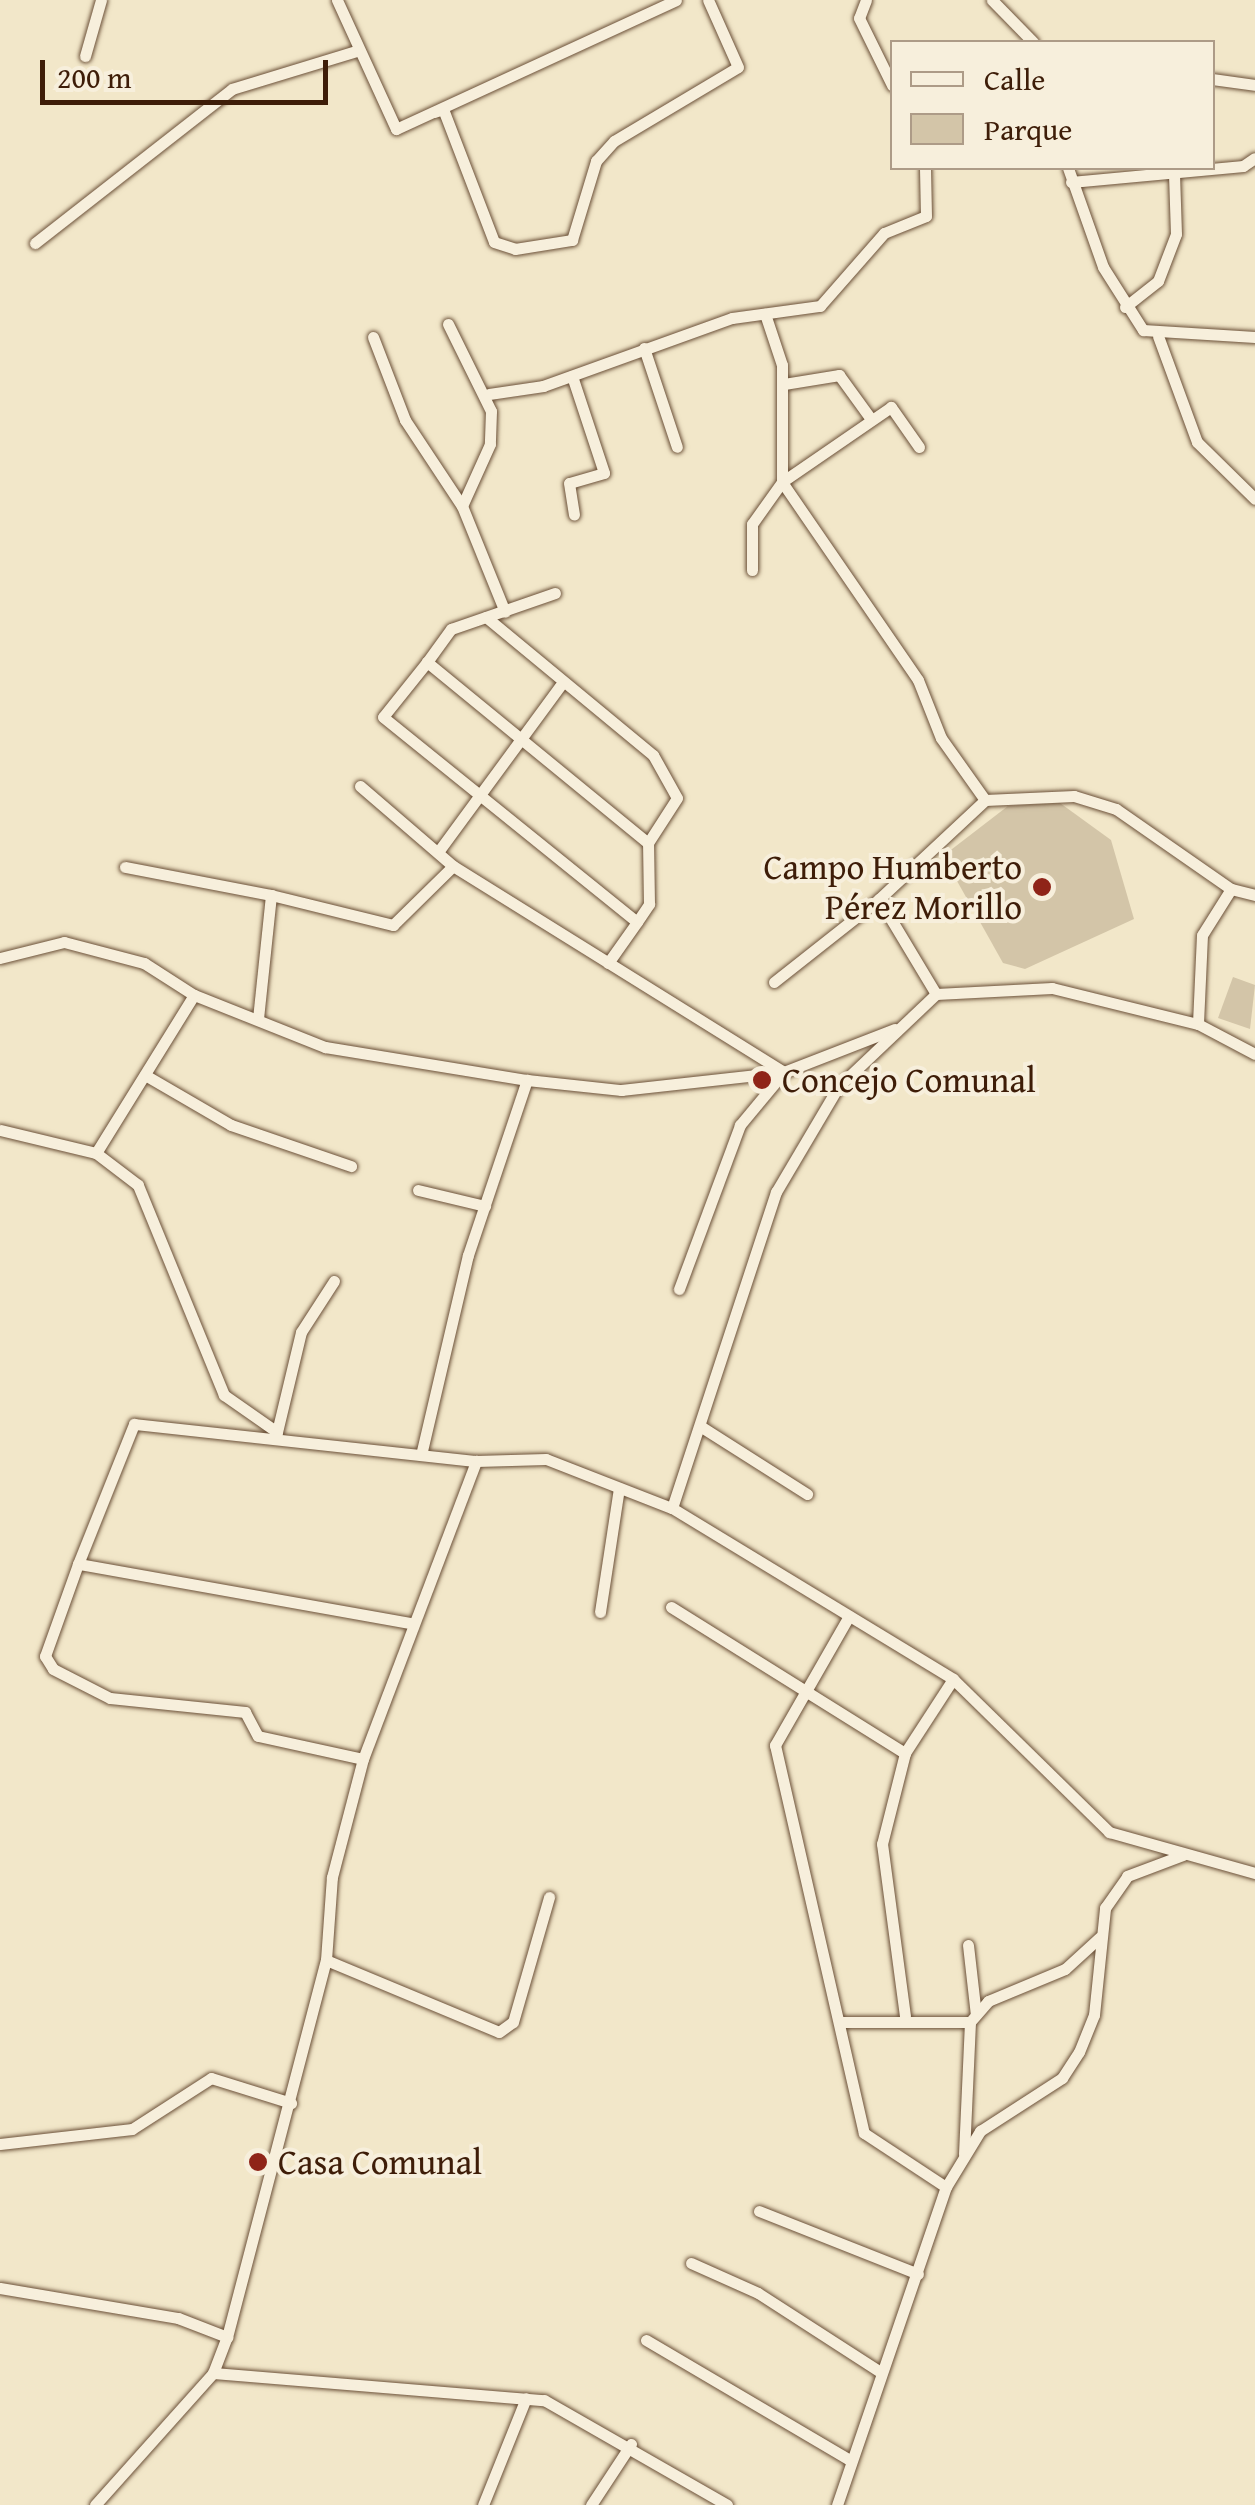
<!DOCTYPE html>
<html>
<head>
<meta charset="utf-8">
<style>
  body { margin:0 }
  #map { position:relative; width:1255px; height:2505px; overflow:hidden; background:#f2e7c9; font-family:"Gentium Book Plus",serif }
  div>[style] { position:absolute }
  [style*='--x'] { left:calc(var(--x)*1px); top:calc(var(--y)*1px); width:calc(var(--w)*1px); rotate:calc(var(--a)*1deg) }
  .green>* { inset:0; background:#d3c5a8 }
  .roads { filter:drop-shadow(0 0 2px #6b5038) drop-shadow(0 0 2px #6b5038) }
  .minor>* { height:11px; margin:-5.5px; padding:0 5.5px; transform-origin:5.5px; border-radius:5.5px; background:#f7efdc }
  .dots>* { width:28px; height:28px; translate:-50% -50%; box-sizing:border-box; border:5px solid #f7efdc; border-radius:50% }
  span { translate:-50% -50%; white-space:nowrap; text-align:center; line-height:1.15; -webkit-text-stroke:8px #f7efdc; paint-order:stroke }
  .poi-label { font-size:35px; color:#3e1d08 }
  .right { translate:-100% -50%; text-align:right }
  .left { translate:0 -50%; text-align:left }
  .legend { position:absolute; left:890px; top:40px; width:325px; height:130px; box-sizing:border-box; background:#f7efdc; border:2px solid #ad9b87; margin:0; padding:12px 18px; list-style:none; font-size:30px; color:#3e1d08 }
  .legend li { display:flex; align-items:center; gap:20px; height:50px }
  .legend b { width:50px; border:2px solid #ad9b87 }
  .scale { position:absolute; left:40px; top:60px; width:288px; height:45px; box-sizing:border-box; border:5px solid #3e1d08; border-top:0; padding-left:12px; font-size:30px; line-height:35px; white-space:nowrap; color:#3e1d08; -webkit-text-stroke:8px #f7efdc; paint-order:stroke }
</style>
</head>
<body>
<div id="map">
  <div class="green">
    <div style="clip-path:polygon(1060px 803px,1111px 840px,1134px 919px,1025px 969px,1003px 963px,943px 856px,1008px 806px)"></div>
    <div style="clip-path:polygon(1233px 977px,1255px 985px,1250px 1029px,1218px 1018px)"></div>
  </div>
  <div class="roads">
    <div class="minor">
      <div style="--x:337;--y:0;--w:142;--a:65.4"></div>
      <div style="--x:396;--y:129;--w:308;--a:-24.7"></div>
      <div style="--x:866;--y:0;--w:19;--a:111"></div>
      <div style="--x:859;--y:18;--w:75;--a:63.8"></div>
      <div style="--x:992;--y:0;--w:59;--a:45.7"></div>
      <div style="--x:85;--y:56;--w:58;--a:-74.1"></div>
      <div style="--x:1212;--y:79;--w:43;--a:7.9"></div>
      <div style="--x:434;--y:112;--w:9;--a:-18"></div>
      <div style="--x:443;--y:109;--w:142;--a:69"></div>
      <div style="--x:494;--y:242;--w:22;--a:18"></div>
      <div style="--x:515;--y:249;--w:58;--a:-9"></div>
      <div style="--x:572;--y:240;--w:83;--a:-73.1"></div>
      <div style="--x:596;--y:161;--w:27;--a:-48"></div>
      <div style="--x:614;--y:141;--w:144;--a:-30.8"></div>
      <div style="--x:738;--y:67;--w:73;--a:-114.1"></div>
      <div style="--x:1068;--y:168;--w:105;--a:70.5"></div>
      <div style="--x:1103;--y:267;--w:75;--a:57.6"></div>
      <div style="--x:1143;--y:330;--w:112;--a:3.6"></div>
      <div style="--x:1071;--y:182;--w:173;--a:-5.3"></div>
      <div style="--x:1243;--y:166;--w:14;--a:-34"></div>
      <div style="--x:35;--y:243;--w:250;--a:-38"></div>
      <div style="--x:232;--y:89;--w:130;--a:-17"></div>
      <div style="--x:1125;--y:307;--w:42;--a:-38.2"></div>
      <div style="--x:1158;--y:281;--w:50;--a:-69"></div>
      <div style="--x:1176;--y:234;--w:60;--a:-91.9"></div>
      <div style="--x:448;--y:324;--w:97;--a:63.7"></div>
      <div style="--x:491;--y:411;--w:33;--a:92"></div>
      <div style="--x:490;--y:444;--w:68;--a:114.3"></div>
      <div style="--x:1158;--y:336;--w:113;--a:69.8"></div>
      <div style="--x:1197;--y:442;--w:81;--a:44.5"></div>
      <div style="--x:373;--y:337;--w:89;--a:68.9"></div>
      <div style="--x:405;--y:420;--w:103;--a:56.5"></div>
      <div style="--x:462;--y:506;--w:114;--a:67.9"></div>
      <div style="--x:644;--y:348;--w:104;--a:71.6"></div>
      <div style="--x:572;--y:376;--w:102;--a:71.7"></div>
      <div style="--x:604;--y:473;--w:36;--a:164"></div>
      <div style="--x:569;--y:483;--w:32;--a:81"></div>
      <div style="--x:784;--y:384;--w:56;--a:-9.3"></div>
      <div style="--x:839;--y:375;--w:54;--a:54"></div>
      <div style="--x:489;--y:394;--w:55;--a:-8.4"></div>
      <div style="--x:543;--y:386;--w:201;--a:-19.8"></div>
      <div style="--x:732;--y:318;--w:89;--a:-7.8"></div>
      <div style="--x:820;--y:306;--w:97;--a:-48.8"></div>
      <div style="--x:884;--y:233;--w:45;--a:-22"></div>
      <div style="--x:926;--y:216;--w:48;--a:-91.2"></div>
      <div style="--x:919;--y:447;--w:49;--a:-125"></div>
      <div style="--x:891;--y:407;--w:132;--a:145.5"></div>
      <div style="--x:782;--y:482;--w:240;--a:55.5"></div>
      <div style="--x:918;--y:680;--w:62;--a:68.4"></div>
      <div style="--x:941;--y:738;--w:76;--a:54.6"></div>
      <div style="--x:752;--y:570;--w:46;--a:-90"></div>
      <div style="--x:752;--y:524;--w:52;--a:-54.5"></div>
      <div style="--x:782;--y:482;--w:117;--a:-90"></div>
      <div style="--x:782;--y:365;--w:54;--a:-108.4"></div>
      <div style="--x:486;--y:617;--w:217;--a:39.6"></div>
      <div style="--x:653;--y:755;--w:49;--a:60.8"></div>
      <div style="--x:677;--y:798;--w:54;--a:122.8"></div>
      <div style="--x:427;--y:662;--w:41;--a:-54"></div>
      <div style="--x:451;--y:629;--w:110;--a:-19.1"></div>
      <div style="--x:360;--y:786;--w:123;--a:40.7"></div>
      <div style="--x:438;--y:852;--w:206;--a:-53.7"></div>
      <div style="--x:125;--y:867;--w:149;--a:10.9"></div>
      <div style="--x:271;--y:895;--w:125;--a:96"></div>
      <div style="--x:1231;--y:889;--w:25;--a:14"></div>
      <div style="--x:271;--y:895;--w:126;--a:13.8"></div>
      <div style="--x:393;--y:925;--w:84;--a:-44.5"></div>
      <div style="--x:453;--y:866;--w:390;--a:31.9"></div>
      <div style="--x:784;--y:1072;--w:119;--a:-21.2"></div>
      <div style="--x:0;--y:958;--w:66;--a:-14"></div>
      <div style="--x:64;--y:942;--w:83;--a:14.7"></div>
      <div style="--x:144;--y:963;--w:59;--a:32.6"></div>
      <div style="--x:608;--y:963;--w:50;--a:-54.7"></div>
      <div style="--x:637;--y:922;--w:22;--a:-56"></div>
      <div style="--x:649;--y:904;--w:61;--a:-90.9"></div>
      <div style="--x:648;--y:843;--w:286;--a:-140.7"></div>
      <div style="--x:427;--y:662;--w:70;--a:128.7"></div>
      <div style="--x:383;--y:717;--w:326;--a:38.9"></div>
      <div style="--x:774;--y:982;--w:134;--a:-38.3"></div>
      <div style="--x:936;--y:994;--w:111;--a:-121"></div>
      <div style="--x:879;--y:899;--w:145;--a:-43"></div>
      <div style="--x:985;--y:800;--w:89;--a:-2.6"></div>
      <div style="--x:1074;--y:796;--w:44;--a:17.2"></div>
      <div style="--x:1116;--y:809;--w:140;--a:34.8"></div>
      <div style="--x:1231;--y:889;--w:54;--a:122.2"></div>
      <div style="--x:1202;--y:935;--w:89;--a:92.6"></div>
      <div style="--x:145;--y:1075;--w:99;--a:30.2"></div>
      <div style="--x:231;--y:1125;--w:127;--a:18.9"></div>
      <div style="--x:0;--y:1130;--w:99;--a:13.5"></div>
      <div style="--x:418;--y:1190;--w:69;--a:13.4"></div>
      <div style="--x:334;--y:1281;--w:61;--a:122.9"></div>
      <div style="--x:301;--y:1332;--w:103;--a:103.5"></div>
      <div style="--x:277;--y:1432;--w:65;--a:-145.1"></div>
      <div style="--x:224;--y:1395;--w:227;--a:-112.3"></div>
      <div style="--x:138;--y:1185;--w:53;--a:-142.7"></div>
      <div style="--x:96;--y:1153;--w:186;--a:-58.2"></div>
      <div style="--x:194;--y:995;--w:141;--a:21.7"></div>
      <div style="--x:325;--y:1047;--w:205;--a:9.3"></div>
      <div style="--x:527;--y:1080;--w:95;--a:6.1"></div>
      <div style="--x:621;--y:1090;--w:164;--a:-6.3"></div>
      <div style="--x:784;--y:1072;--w:69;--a:129.7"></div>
      <div style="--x:740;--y:1125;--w:175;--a:110.4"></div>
      <div style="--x:700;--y:1426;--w:127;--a:32.4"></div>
      <div style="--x:421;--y:1455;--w:205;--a:-76.8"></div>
      <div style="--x:468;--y:1255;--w:185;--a:-71.4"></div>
      <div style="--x:672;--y:1508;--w:333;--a:-71.8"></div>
      <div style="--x:776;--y:1192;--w:122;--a:-59.4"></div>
      <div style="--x:838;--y:1087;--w:135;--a:-43.5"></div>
      <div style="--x:936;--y:994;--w:116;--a:-3"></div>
      <div style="--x:1052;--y:988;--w:150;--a:13.9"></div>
      <div style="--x:1198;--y:1024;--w:64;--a:27.8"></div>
      <div style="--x:78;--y:1564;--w:98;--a:109.7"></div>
      <div style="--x:45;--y:1656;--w:15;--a:58"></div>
      <div style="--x:53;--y:1669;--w:64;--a:27"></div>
      <div style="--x:110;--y:1698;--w:136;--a:5.9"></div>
      <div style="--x:245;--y:1712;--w:27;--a:62"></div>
      <div style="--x:258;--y:1736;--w:107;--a:12.4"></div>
      <div style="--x:671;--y:1607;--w:276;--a:32"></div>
      <div style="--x:600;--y:1612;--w:125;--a:-81.3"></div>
      <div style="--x:849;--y:1616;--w:149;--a:119.8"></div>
      <div style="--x:775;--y:1745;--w:398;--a:77.1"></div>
      <div style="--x:864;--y:2133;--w:98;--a:33.4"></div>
      <div style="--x:410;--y:1623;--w:337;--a:-169.9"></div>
      <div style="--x:78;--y:1564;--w:151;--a:-68.2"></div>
      <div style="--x:134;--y:1424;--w:344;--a:6.2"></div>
      <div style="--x:968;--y:1945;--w:70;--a:83.5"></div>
      <div style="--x:326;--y:1960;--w:187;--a:22.6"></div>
      <div style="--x:499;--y:2032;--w:17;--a:-36"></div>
      <div style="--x:513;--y:2022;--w:130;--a:-73.9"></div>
      <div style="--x:905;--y:2016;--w:174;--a:-97.6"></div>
      <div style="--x:882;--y:1844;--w:94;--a:-75.8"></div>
      <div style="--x:905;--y:1753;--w:88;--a:-57"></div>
      <div style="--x:842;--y:2022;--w:128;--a:0"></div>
      <div style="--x:0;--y:2144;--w:133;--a:-6.5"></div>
      <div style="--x:132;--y:2129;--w:94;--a:-32.8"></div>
      <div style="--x:211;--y:2078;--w:84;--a:17.4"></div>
      <div style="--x:964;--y:2154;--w:132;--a:-87.4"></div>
      <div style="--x:970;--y:2022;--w:28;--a:-49"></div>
      <div style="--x:988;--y:2001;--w:83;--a:-22.6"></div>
      <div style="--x:1065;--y:1969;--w:47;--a:-42.4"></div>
      <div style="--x:759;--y:2211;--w:171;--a:21.6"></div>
      <div style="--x:691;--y:2263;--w:73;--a:24.1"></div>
      <div style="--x:758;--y:2293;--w:144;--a:32.8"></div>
      <div style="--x:0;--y:2288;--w:181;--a:9.6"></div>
      <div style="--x:178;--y:2318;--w:53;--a:21.2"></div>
      <div style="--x:646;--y:2340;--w:237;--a:30.5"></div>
      <div style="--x:213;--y:2373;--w:332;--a:4.7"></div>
      <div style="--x:544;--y:2400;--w:211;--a:29.8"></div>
      <div style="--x:95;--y:2505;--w:177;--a:-48.2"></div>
      <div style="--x:213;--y:2373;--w:39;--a:-69"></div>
      <div style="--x:227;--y:2337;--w:390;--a:-75.3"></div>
      <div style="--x:326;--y:1960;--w:83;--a:-85.9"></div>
      <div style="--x:332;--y:1877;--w:122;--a:-75.3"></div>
      <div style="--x:363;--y:1759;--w:319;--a:-69.2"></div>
      <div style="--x:476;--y:1461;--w:70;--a:-1.6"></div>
      <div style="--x:546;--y:1459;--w:135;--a:21.3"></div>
      <div style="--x:672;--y:1508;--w:329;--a:31.3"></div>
      <div style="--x:953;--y:1679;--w:219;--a:44.4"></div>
      <div style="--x:1109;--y:1832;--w:152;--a:15.7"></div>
      <div style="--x:483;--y:2505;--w:115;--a:-68.1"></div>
      <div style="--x:591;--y:2505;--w:73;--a:-56.7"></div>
      <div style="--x:837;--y:2505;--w:336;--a:-71.1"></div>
      <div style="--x:946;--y:2187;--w:66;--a:-58.7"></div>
      <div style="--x:980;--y:2131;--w:98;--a:-32.9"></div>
      <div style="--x:1062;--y:2078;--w:31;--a:-57"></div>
      <div style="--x:1079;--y:2052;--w:40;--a:-68"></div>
      <div style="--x:1094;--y:2015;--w:108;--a:-84.1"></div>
      <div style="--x:1105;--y:1908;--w:39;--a:-55"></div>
      <div style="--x:1127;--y:1876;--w:60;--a:-20.6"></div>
    </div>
  </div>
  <div class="dots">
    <div style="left:1042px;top:887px;background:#8f2418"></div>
    <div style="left:762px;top:1080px;background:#8f2418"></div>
    <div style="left:258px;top:2162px;background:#8f2418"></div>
  </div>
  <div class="poi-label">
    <span class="right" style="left:1022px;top:887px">Campo Humberto<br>Pérez Morillo</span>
    <span class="left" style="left:782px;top:1080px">Concejo Comunal</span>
    <span class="left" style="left:278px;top:2162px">Casa Comunal</span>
  </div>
  <ul class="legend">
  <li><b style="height:12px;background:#f7efdc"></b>Calle</li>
  <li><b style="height:28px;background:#d3c5a8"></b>Parque</li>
  </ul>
  <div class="scale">200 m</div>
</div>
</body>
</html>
